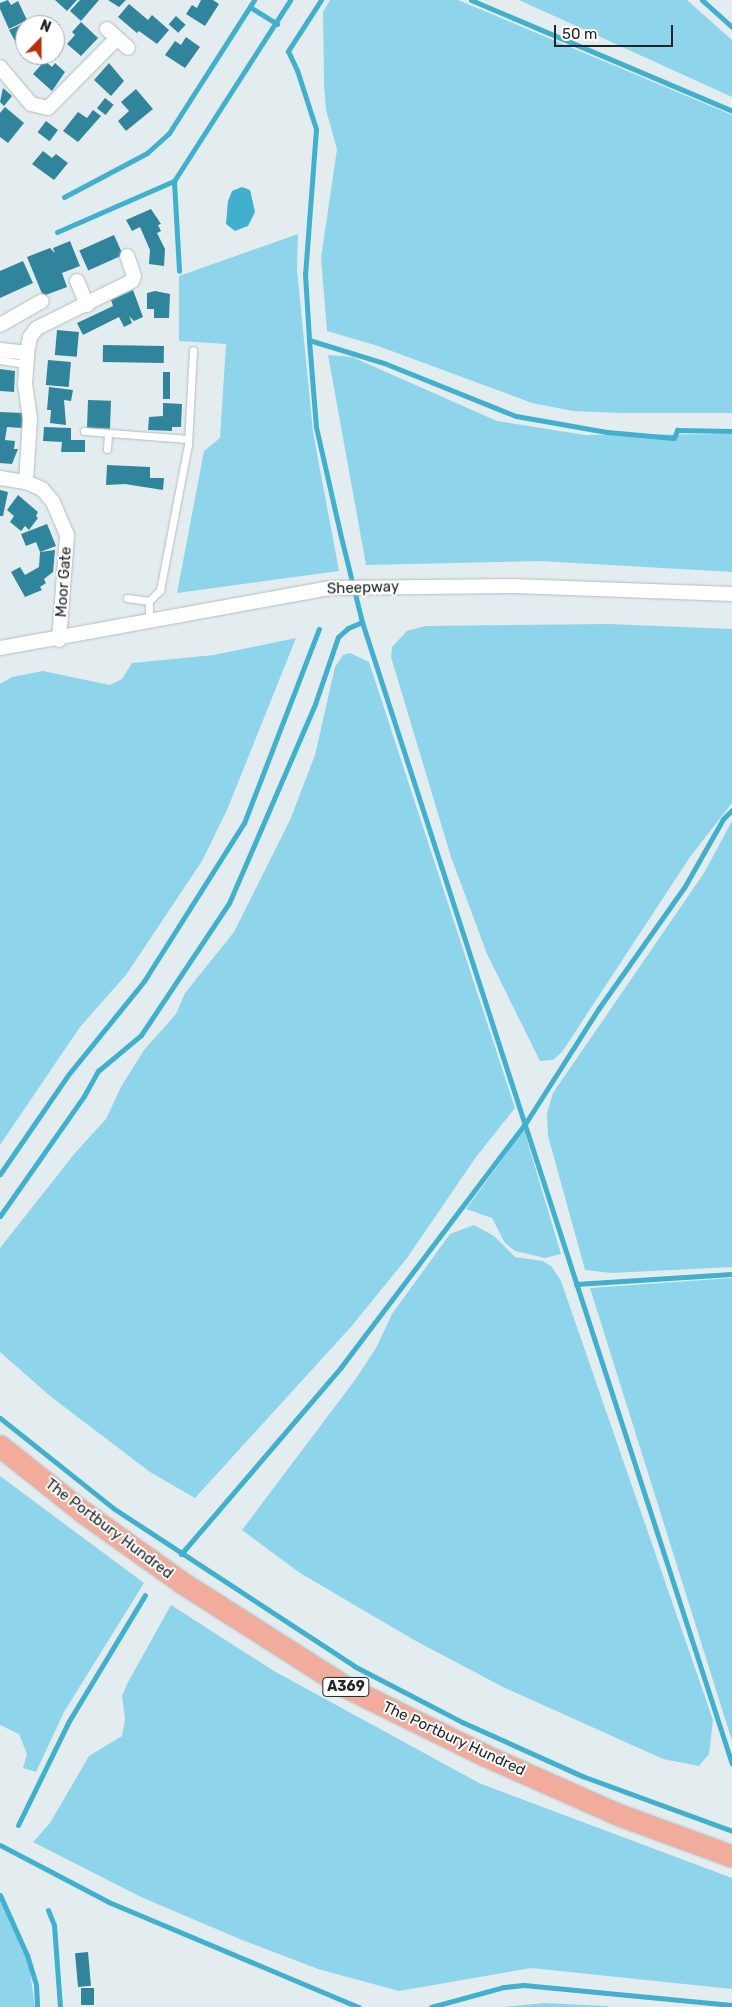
<!DOCTYPE html>
<html>
<head>
<meta charset="utf-8">
<style>
  body { margin:0 }
  #map { position:relative; width:732px; height:2007px; overflow:hidden; background:#e3edf0; font-family:Rubik,sans-serif }
  div>[style] { position:absolute }
  [style*='--x'] { left:calc(var(--x)*1px); top:calc(var(--y)*1px); width:calc(var(--w)*1px); rotate:calc(var(--a)*1deg) }
  .green>* { inset:0; background:#8ed5eb }
  .water>* { inset:0; background:#40b0ce }
  .stream>* { height:5px; margin:-2.5px; padding:0 2.5px; transform-origin:2.5px; border-radius:2.5px; background:#40b0ce }
  .building>* { inset:0; background:#30849b; transform-origin:0 0 }
  .roads { filter:drop-shadow(0 0 1px #b3bcbf) drop-shadow(0 0 1px #b3bcbf) }
  .service>* { height:7px; margin:-3.5px; padding:0 3.5px; transform-origin:3.5px; border-radius:3.5px; background:#fff }
  .minor>* { height:14px; margin:-7px; padding:0 7px; transform-origin:7px; border-radius:7px; background:#fff }
  .primary>* { height:21px; margin:-10.5px; padding:0 10.5px; transform-origin:10.5px; border-radius:10.5px; background:#f1ac9c }
  span { translate:-50% -50%; white-space:nowrap; text-align:center; line-height:1.15; -webkit-text-stroke:4px #fff; paint-order:stroke }
  .shield-label span { padding:1px 4px; background:#fff; border:1px solid; border-radius:4px; -webkit-text-stroke-width:0 }
  .shield-label { font-size:14px; color:#212526; font-weight:700 }
  .street-label { font-size:15px; color:#212526 }
  .north { position:absolute; left:15px; top:15px; width:50px; height:50px; box-sizing:border-box; background:#fff; border:1px solid #a6a8a8; border-radius:50%; rotate:22deg; font-size:14px; font-weight:700; line-height:20px; text-align:center; color:#212526 }
  .north::after { content:''; display:block; margin:auto; width:18px; height:22px; background:#b92e0b; clip-path:polygon(50% 0,100% 100%,50% 72%,0 100%) }
  .scale { position:absolute; left:554px; top:25px; width:119px; height:22px; box-sizing:border-box; border:2px solid #212526; border-top:0; padding-left:6px; font-size:15px; line-height:18px; white-space:nowrap; color:#212526; -webkit-text-stroke:4px #fff; paint-order:stroke }
</style>
</head>
<body>
<div id="map">
  <div class="green">
    <div style="clip-path:polygon(330px 0,458px 0,732px 115px,732px 413px,621px 413px,573px 411px,532px 403px,378px 346px,327px 331px,321px 258px,337px 149px,326px 110px,324px 84px,323px 12px)"></div>
    <div style="clip-path:polygon(519px 0,687px 0,732px 40px,732px 97px)"></div>
    <div style="clip-path:polygon(298px 234px,297px 269px,313px 432px,339px 571px,177px 593px,204px 451px,220px 438px,226px 344px,179px 341px,179px 276px)"></div>
    <div style="clip-path:polygon(328px 355px,352px 357px,497px 421px,585px 435px,732px 434px,732px 572px,540px 561px,366px 565px)"></div>
    <div style="clip-path:polygon(609px 624px,732px 629px,732px 803px,690px 857px,562px 1052px,553px 1060px,540px 1061px,487px 954px,451px 857px,391px 657px,392px 647px,407px 631px,425px 626px)"></div>
    <div style="clip-path:polygon(296px 638px,227px 810px,202px 861px,126px 975px,80px 1027px,0 1145px,0 684px,12px 677px,43px 671px,110px 685px,122px 679px,132px 663px,214px 655px)"></div>
    <div style="clip-path:polygon(350px 653px,369px 662px,515px 1108px,476px 1157px,407px 1258px,350px 1328px,195px 1498px,150px 1472px,50px 1396px,0 1352px,0 1248px,75px 1153px,106px 1119px,121px 1087px,144px 1050px,176px 1014px,185px 993px,234px 932px,290px 820px,315px 755px,335px 667px,343px 655px)"></div>
    <div style="clip-path:polygon(732px 821px,732px 1267px,612px 1273px,585px 1270px,548px 1136px,547px 1113px,553px 1093px,704px 873px)"></div>
    <div style="clip-path:polygon(524px 1130px,561px 1254px,545px 1258px,515px 1251px,505px 1243px,492px 1218px,466px 1209px)"></div>
    <div style="clip-path:polygon(474px 1225px,494px 1236px,515px 1257px,543px 1261px,552px 1267px,561px 1281px,713px 1720px,709px 1754px,699px 1766px,663px 1759px,503px 1687px,414px 1640px,300px 1573px,242px 1530px,355px 1380px,376px 1348px,392px 1314px,450px 1234px)"></div>
    <div style="clip-path:polygon(732px 1278px,732px 1741px,590px 1288px)"></div>
    <div style="clip-path:polygon(0 1476px,144px 1583px,64px 1712px,36px 1772px,23px 1768px,27px 1754px,19px 1734px,0 1725px)"></div>
    <div style="clip-path:polygon(171px 1605px,274px 1671px,479px 1783px,732px 1878px,732px 1989px,531px 1968px,399px 1991px,318px 1969px,242px 1940px,141px 1897px,33px 1842px,50px 1823px,89px 1756px,122px 1736px,125px 1719px,122px 1696px,127px 1684px)"></div>
    <div style="clip-path:polygon(0 1898px,28px 1956px,35px 2007px,0 2007px)"></div>
    <div style="clip-path:polygon(544px 2003px,608px 2006px,608px 2007px,502px 2007px)"></div>
  </div>
  <div class="water">
    <div style="clip-path:polygon(242px 187px,250px 190px,255px 212px,248px 226px,235px 231px,226px 224px,228px 201px,232px 191px)"></div>
  </div>
  <div class="stream">
    <div style="--x:321;--y:0;--w:61;--a:122.9"></div>
    <div style="--x:288;--y:51;--w:21;--a:65"></div>
    <div style="--x:297;--y:70;--w:62;--a:72.1"></div>
    <div style="--x:316;--y:129;--w:145;--a:94.3"></div>
    <div style="--x:305;--y:274;--w:66;--a:86.5"></div>
    <div style="--x:309;--y:340;--w:87;--a:85.4"></div>
    <div style="--x:316;--y:427;--w:109;--a:77.2"></div>
    <div style="--x:340;--y:533;--w:92;--a:76.1"></div>
    <div style="--x:362;--y:622;--w:1200;--a:72.05"></div>
    <div style="--x:471;--y:0;--w:284;--a:23"></div>
    <div style="--x:702;--y:0;--w:40;--a:42"></div>
    <div style="--x:250;--y:7;--w:32;--a:32"></div>
    <div style="--x:174;--y:181;--w:90;--a:86.8"></div>
    <div style="--x:64;--y:197;--w:94;--a:-27.9"></div>
    <div style="--x:147;--y:153;--w:30;--a:-42"></div>
    <div style="--x:169;--y:133;--w:158;--a:-57.4"></div>
    <div style="--x:57;--y:232;--w:128;--a:-23.6"></div>
    <div style="--x:174;--y:181;--w:215;--a:-57.3"></div>
    <div style="--x:309;--y:340;--w:78;--a:17"></div>
    <div style="--x:384;--y:363;--w:142;--a:21.9"></div>
    <div style="--x:516;--y:416;--w:92;--a:10"></div>
    <div style="--x:607;--y:432;--w:67;--a:5.1"></div>
    <div style="--x:674;--y:438;--w:9;--a:-69"></div>
    <div style="--x:677;--y:430;--w:55;--a:1"></div>
    <div style="--x:0;--y:1174;--w:120;--a:-55.5"></div>
    <div style="--x:68;--y:1075;--w:121;--a:-51"></div>
    <div style="--x:144;--y:981;--w:187;--a:-57.7"></div>
    <div style="--x:244;--y:823;--w:208;--a:-68.9"></div>
    <div style="--x:0;--y:1216;--w:146;--a:-55"></div>
    <div style="--x:84;--y:1096;--w:29;--a:-61"></div>
    <div style="--x:98;--y:1071;--w:56;--a:-39.9"></div>
    <div style="--x:141;--y:1035;--w:159;--a:-56.3"></div>
    <div style="--x:229;--y:903;--w:217;--a:-66.6"></div>
    <div style="--x:315;--y:704;--w:71;--a:-71.1"></div>
    <div style="--x:338;--y:637;--w:13;--a:-42"></div>
    <div style="--x:348;--y:628;--w:15;--a:-23"></div>
    <div style="--x:576;--y:1284;--w:156;--a:-3.7"></div>
    <div style="--x:0;--y:1418;--w:144;--a:38.5"></div>
    <div style="--x:113;--y:1508;--w:288;--a:33.2"></div>
    <div style="--x:354;--y:1666;--w:122;--a:27.4"></div>
    <div style="--x:462;--y:1722;--w:132;--a:24.2"></div>
    <div style="--x:582;--y:1776;--w:160;--a:20.1"></div>
    <div style="--x:181;--y:1554;--w:246;--a:-49.4"></div>
    <div style="--x:341;--y:1367;--w:305;--a:-52.9"></div>
    <div style="--x:525;--y:1124;--w:138;--a:-57.5"></div>
    <div style="--x:599;--y:1008;--w:149;--a:-54.8"></div>
    <div style="--x:685;--y:886;--w:77;--a:-60.4"></div>
    <div style="--x:723;--y:819;--w:13;--a:-45"></div>
    <div style="--x:18;--y:1825;--w:116;--a:-63.9"></div>
    <div style="--x:69;--y:1721;--w:147;--a:-58.9"></div>
    <div style="--x:0;--y:1845;--w:125;--a:27.6"></div>
    <div style="--x:111;--y:1903;--w:269;--a:22.8"></div>
    <div style="--x:0;--y:1895;--w:66;--a:65.8"></div>
    <div style="--x:27;--y:1955;--w:31;--a:73"></div>
    <div style="--x:36;--y:1985;--w:22;--a:87"></div>
    <div style="--x:48;--y:1910;--w:16;--a:68"></div>
    <div style="--x:54;--y:1925;--w:82;--a:85.8"></div>
    <div style="--x:431;--y:2007;--w:76;--a:-15.3"></div>
    <div style="--x:504;--y:1987;--w:20;--a:-6"></div>
    <div style="--x:524;--y:1985;--w:209;--a:5.5"></div>
  </div>
  <div class="building">
    <div style="clip-path:polygon(8px 0,11px 5px,18px 1px,27px 20px,9px 29px,0 9px,0 3px)"></div>
    <div style="clip-path:polygon(55px 0,77px 0,67px 11px)"></div>
    <div style="clip-path:polygon(80px 0,99px 0,81px 21px,70px 11px)"></div>
    <div style="clip-path:polygon(108px 0,126px 0,119px 7px)"></div>
    <div style="clip-path:polygon(201px 0,213px 0,219px 4px,205px 26px,186px 14px,192px 5px,197px 8px)"></div>
    <div style="clip-path:polygon(129px 4px,148px 20px,152px 15px,169px 30px,157px 44px,139px 31px,137px 33px,118px 17px)"></div>
    <div style="clip-path:polygon(40px 16px,44px 24px,25px 25px,25px 48px,20px 39px,15px 41px,9px 30px)"></div>
    <div style="left:176px;top:16px;width:13px;height:11px;rotate:42deg"></div>
    <div style="clip-path:polygon(81px 22px,98px 38px,81px 56px,67px 44px,75px 35px,72px 32px)"></div>
    <div style="clip-path:polygon(186px 37px,200px 47px,185px 68px,165px 55px,175px 41px,181px 45px)"></div>
    <div style="clip-path:polygon(33px 55px,50px 55px,45px 61px,52px 67px,55px 63px,65px 72px,52px 91px,33px 74px,41px 65px)"></div>
    <div style="clip-path:polygon(109px 63px,124px 81px,111px 96px,94px 80px)"></div>
    <div style="clip-path:polygon(3px 88px,12px 96px,4px 106px,0 102px)"></div>
    <div style="clip-path:polygon(136px 89px,153px 109px,126px 131px,118px 121px,129px 111px,121px 102px)"></div>
    <div style="left:105px;top:98px;width:11px;height:13px;rotate:38deg"></div>
    <div style="clip-path:polygon(5px 107px,24px 123px,8px 143px,0 137px,0 113px)"></div>
    <div style="clip-path:polygon(93px 110px,101px 116px,78px 142px,63px 131px,78px 112px,87px 118px)"></div>
    <div style="left:46px;top:121px;width:15px;height:14px;rotate:37deg"></div>
    <div style="clip-path:polygon(43px 151px,52px 158px,56px 154px,68px 163px,54px 180px,32px 164px)"></div>
    <div style="clip-path:polygon(151px 209px,161px 224px,158px 225px,161px 231px,157px 233px,165px 249px,164px 266px,149px 264px,150px 250px,140px 227px,132px 231px,126px 220px)"></div>
    <div style="left:114px;top:235px;width:22px;height:38px;rotate:66deg"></div>
    <div style="clip-path:polygon(70px 241px,80px 266px,62px 273px,67px 287px,43px 296px,27px 257px,50px 248px,55px 253px,53px 248px)"></div>
    <div style="clip-path:polygon(23px 261px,33px 283px,0 298px,0 271px)"></div>
    <div style="clip-path:polygon(133px 290px,143px 317px,134px 321px,129px 316px,132px 323px,124px 327px,119px 317px,83px 335px,77px 323px,113px 306px,111px 300px)"></div>
    <div style="clip-path:polygon(155px 291px,170px 294px,169px 318px,154px 318px,154px 309px,147px 309px,147px 293px)"></div>
    <div style="left:57px;top:330px;width:22px;height:25px;rotate:5deg"></div>
    <div style="left:103px;top:345px;width:61px;height:17px;rotate:1deg"></div>
    <div style="left:48px;top:360px;width:23px;height:25px;rotate:5deg"></div>
    <div style="clip-path:polygon(0 369px,15px 371px,14px 392px,0 391px)"></div>
    <div style="left:163px;top:372px;width:7px;height:27px"></div>
    <div style="clip-path:polygon(49px 387px,73px 390px,71px 401px,64px 400px,66px 425px,50px 423px,51px 410px,47px 410px)"></div>
    <div style="left:88px;top:400px;width:23px;height:28px;rotate:2deg"></div>
    <div style="clip-path:polygon(163px 403px,182px 404px,181px 427px,172px 427px,172px 431px,148px 430px,149px 417px,163px 416px)"></div>
    <div style="clip-path:polygon(0 412px,23px 413px,22px 428px,7px 427px,5px 440px,15px 441px,14px 449px,18px 449px,12px 464px,0 463px)"></div>
    <div style="clip-path:polygon(44px 427px,71px 428px,71px 440px,85px 440px,85px 452px,61px 452px,62px 442px,43px 441px)"></div>
    <div style="clip-path:polygon(107px 465px,150px 467px,150px 478px,164px 478px,163px 490px,125px 484px,106px 485px)"></div>
    <div style="clip-path:polygon(0 490px,8px 492px,3px 516px,0 516px)"></div>
    <div style="clip-path:polygon(18px 495px,38px 512px,36px 516px,38px 518px,29px 530px,25px 526px,21px 531px,10px 522px,14px 516px,7px 510px)"></div>
    <div style="clip-path:polygon(47px 524px,56px 546px,40px 552px,36px 542px,26px 546px,21px 534px)"></div>
    <div style="clip-path:polygon(55px 550px,53px 572px,44px 579px,46px 583px,40px 587px,42px 590px,25px 597px,11px 572px,20px 567px,25px 575px,39px 567px,40px 552px)"></div>
    <div style="left:88px;top:1952px;width:34px;height:13px;rotate:85deg"></div>
    <div style="left:81px;top:1988px;width:13px;height:17px"></div>
  </div>
  <div class="roads">
    <div class="service">
      <div style="--x:0;--y:360;--w:26;--a:9"></div>
      <div style="--x:84;--y:431;--w:104;--a:4.4"></div>
      <div style="--x:107;--y:449;--w:16;--a:-86"></div>
      <div style="--x:127;--y:598;--w:22;--a:8"></div>
      <div style="--x:149;--y:621;--w:20;--a:-90"></div>
      <div style="--x:149;--y:601;--w:16;--a:-45"></div>
      <div style="--x:160;--y:590;--w:148;--a:-79.1"></div>
      <div style="--x:188;--y:445;--w:95;--a:-87"></div>
    </div>
    <div class="minor">
      <div style="--x:107;--y:29;--w:28;--a:42"></div>
      <div style="--x:0;--y:67;--w:48;--a:50"></div>
      <div style="--x:31;--y:104;--w:17;--a:13"></div>
      <div style="--x:48;--y:108;--w:98;--a:-45.4"></div>
      <div style="--x:77;--y:281;--w:26;--a:67"></div>
      <div style="--x:0;--y:325;--w:48;--a:-29.7"></div>
      <div style="--x:0;--y:350;--w:27;--a:6"></div>
      <div style="--x:0;--y:478;--w:26;--a:9"></div>
      <div style="--x:59;--y:640;--w:105;--a:-85.6"></div>
      <div style="--x:67;--y:535;--w:36;--a:-113"></div>
      <div style="--x:53;--y:502;--w:17;--a:-130"></div>
      <div style="--x:42;--y:489;--w:17;--a:-156"></div>
      <div style="--x:26;--y:482;--w:63;--a:-86.4"></div>
      <div style="--x:30;--y:419;--w:34;--a:-98"></div>
      <div style="--x:25;--y:385;--w:32;--a:-86"></div>
      <div style="--x:27;--y:353;--w:16;--a:-79"></div>
      <div style="--x:30;--y:337;--w:11;--a:-52"></div>
      <div style="--x:37;--y:328;--w:106;--a:-26.3"></div>
      <div style="--x:132;--y:281;--w:5;--a:-68"></div>
      <div style="--x:134;--y:276;--w:21;--a:-109"></div>
      <div style="--x:0;--y:648;--w:336;--a:-10.3"></div>
      <div style="--x:331;--y:588;--w:183;--a:-0.6"></div>
      <div style="--x:514;--y:586;--w:218;--a:2.1"></div>
    </div>
    <div class="primary">
      <div style="--x:0;--y:1446;--w:106;--a:38.5"></div>
      <div style="--x:83;--y:1512;--w:120;--a:35.5"></div>
      <div style="--x:181;--y:1582;--w:193;--a:32.5"></div>
      <div style="--x:344;--y:1686;--w:156;--a:26.2"></div>
      <div style="--x:484;--y:1755;--w:145;--a:23.9"></div>
      <div style="--x:617;--y:1814;--w:122;--a:20.1"></div>
    </div>
  </div>
  <div class="shield-label">
    <span style="left:346px;top:1687px">A369</span>
  </div>
  <div class="street-label">
    <span style="left:64px;top:582px;rotate:-86deg">Moor Gate</span>
    <span style="left:363px;top:588px;rotate:-2deg">Sheepway</span>
    <span style="left:109px;top:1529px;rotate:37deg">The Portbury Hundred</span>
    <span style="left:454px;top:1739px;rotate:25deg">The Portbury Hundred</span>
  </div>
  <div class="north">N</div>
  <div class="scale">50 m</div>
</div>
</body>
</html>
